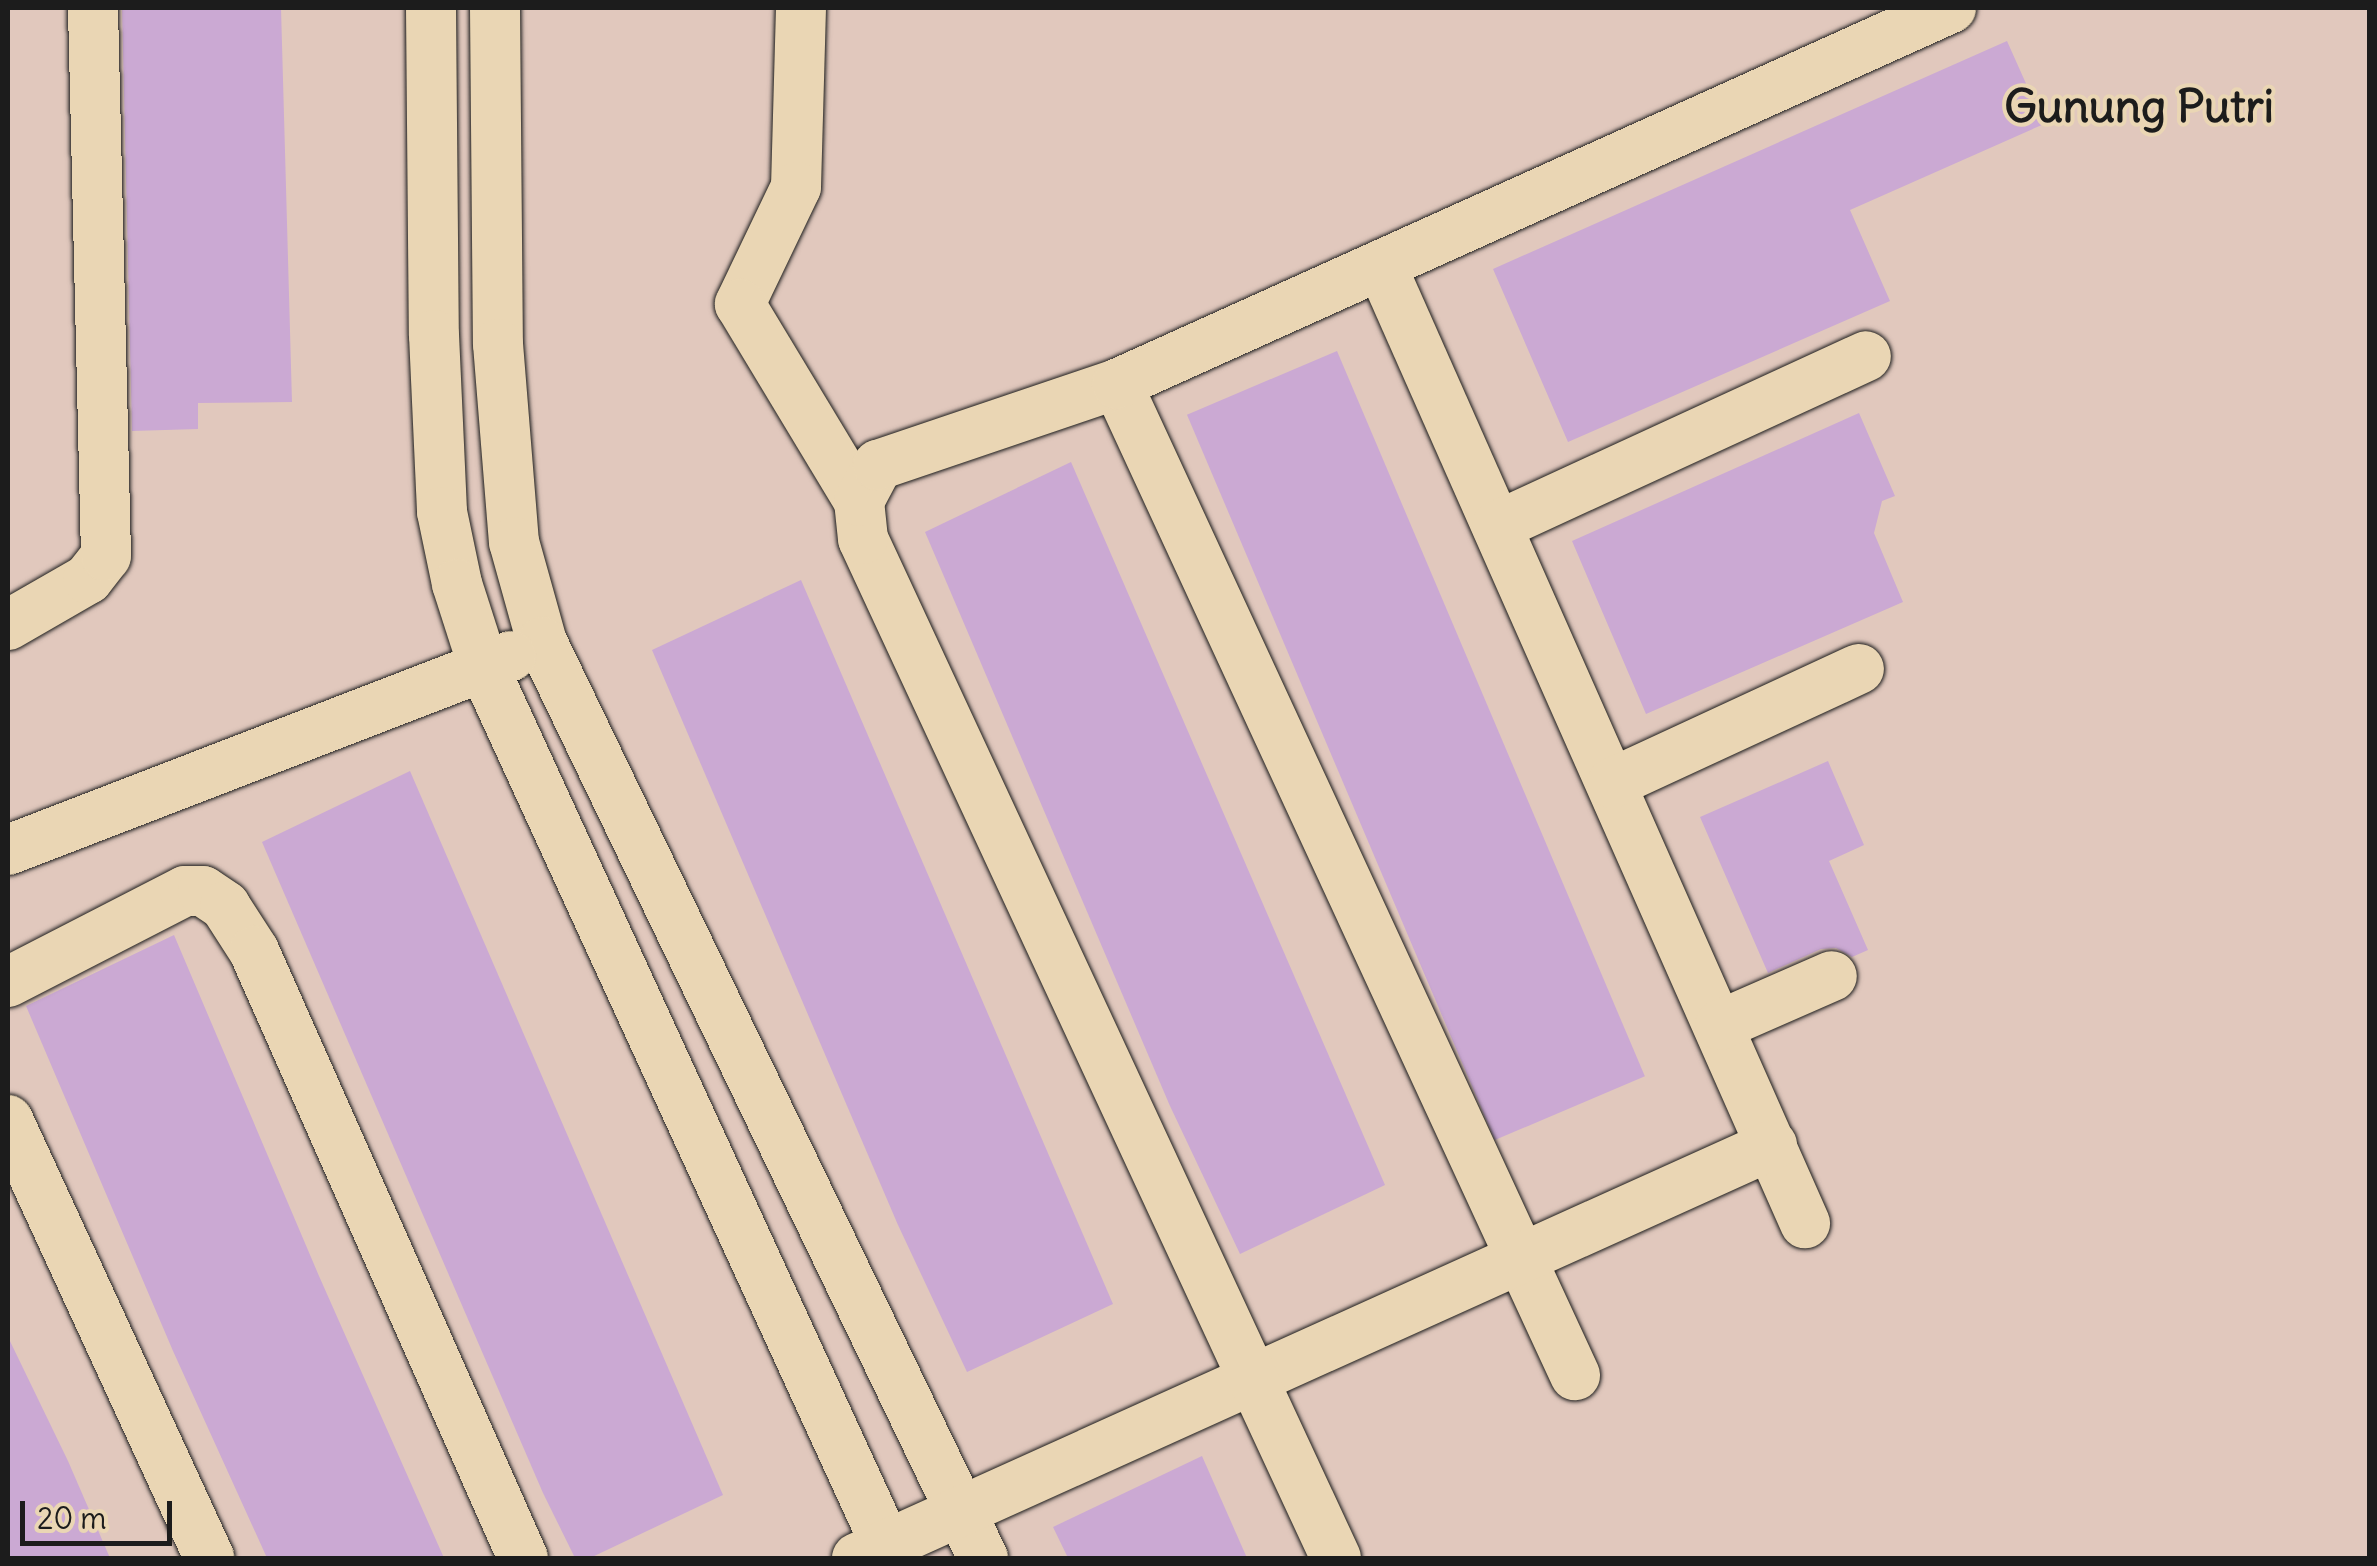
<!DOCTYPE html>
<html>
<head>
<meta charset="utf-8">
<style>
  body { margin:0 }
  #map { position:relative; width:2377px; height:1566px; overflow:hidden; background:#e1c8bd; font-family:Delius,sans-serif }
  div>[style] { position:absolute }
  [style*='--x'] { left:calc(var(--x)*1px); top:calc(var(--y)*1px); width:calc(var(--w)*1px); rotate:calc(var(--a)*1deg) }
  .building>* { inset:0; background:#cba9d3; transform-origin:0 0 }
  .roads { filter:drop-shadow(0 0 2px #1c1c1c) drop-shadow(0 0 2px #1c1c1c) }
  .minor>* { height:50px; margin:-25px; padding:0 25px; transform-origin:25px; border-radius:25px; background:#ead6b4 }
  span { translate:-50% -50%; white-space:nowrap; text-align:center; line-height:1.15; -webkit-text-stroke:8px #ead6b4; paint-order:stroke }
  .district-label { font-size:45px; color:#1c1c1c; font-weight:700 }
  .frame { position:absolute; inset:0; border:10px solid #1c1c1c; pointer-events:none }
  .scale { position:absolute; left:20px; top:1501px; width:152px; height:45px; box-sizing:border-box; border:5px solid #1c1c1c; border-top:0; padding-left:12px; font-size:30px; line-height:35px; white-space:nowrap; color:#1c1c1c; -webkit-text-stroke:8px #ead6b4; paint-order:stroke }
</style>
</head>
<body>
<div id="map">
  <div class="building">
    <div style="clip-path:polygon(122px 8px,281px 8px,292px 402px,198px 403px,198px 429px,132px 431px)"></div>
    <div style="clip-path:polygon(2007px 41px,2044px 124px,1850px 210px,1890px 301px,1568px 442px,1493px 269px)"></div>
    <div style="left:1337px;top:351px;width:788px;height:163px;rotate:67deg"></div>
    <div style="clip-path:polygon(1859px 413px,1895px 496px,1882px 501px,1874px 533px,1903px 602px,1646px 714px,1572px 541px)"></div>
    <div style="clip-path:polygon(1071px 462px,1385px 1185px,1240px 1254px,1170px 1106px,925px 532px)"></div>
    <div style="clip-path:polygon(801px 580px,1113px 1304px,967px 1372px,898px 1225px,652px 650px)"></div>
    <div style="clip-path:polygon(1828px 761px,1864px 845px,1829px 861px,1868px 950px,1852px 957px,1836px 948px,1821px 949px,1768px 973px,1700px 817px)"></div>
    <div style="clip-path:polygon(410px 771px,723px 1495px,590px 1558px,575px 1558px,543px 1493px,262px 842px)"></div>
    <div style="clip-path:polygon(174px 935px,319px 1276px,444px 1558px,267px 1558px,173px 1351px,26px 1006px)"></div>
    <div style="clip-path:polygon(8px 1337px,68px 1461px,110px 1558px,8px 1558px)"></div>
    <div style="clip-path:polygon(1202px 1456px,1247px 1558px,1068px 1558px,1053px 1527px)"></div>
  </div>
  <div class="roads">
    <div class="minor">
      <div style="--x:431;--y:8;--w:327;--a:89.5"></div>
      <div style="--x:434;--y:335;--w:177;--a:87.4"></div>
      <div style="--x:442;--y:512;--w:74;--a:78.2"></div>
      <div style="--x:457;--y:584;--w:88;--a:72.2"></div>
      <div style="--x:484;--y:668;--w:979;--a:65.37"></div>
      <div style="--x:495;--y:8;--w:336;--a:89.5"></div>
      <div style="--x:498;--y:344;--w:199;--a:85.4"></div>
      <div style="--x:514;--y:542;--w:104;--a:74.4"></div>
      <div style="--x:542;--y:642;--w:1017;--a:64.29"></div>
      <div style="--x:801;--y:8;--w:179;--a:91.6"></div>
      <div style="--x:796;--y:187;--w:130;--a:115.6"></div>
      <div style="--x:740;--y:304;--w:230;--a:58.9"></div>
      <div style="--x:1381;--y:265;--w:1048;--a:66.13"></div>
      <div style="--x:1117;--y:384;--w:1092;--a:65.2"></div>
      <div style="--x:1497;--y:526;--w:406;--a:-24.7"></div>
      <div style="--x:8;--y:625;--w:92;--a:-29.9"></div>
      <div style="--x:88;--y:579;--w:29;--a:-52"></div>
      <div style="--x:106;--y:556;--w:548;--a:-91.36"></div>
      <div style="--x:1612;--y:783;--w:272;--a:-24.8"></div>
      <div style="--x:8;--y:850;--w:539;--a:-21.09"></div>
      <div style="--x:8;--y:982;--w:199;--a:-27.2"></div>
      <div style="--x:185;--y:891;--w:18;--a:0"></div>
      <div style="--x:203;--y:891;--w:27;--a:34"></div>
      <div style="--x:225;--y:906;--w:54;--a:57.2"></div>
      <div style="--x:254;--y:951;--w:664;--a:66.1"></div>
      <div style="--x:1720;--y:1025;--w:122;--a:-23.6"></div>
      <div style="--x:8;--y:1120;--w:482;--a:65.3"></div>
      <div style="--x:857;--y:1558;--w:1004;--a:-24.29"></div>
      <div style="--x:1336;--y:1558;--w:1123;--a:-114.9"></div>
      <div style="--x:863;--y:539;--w:38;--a:-96"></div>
      <div style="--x:859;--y:501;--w:41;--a:-62.2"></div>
      <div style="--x:878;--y:465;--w:252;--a:-18.7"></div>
      <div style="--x:1117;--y:384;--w:915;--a:-24.27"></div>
    </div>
  </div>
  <div class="district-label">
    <span style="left:2139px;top:107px">Gunung Putri</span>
  </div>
  <div class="frame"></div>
  <div class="scale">20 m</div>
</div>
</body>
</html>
